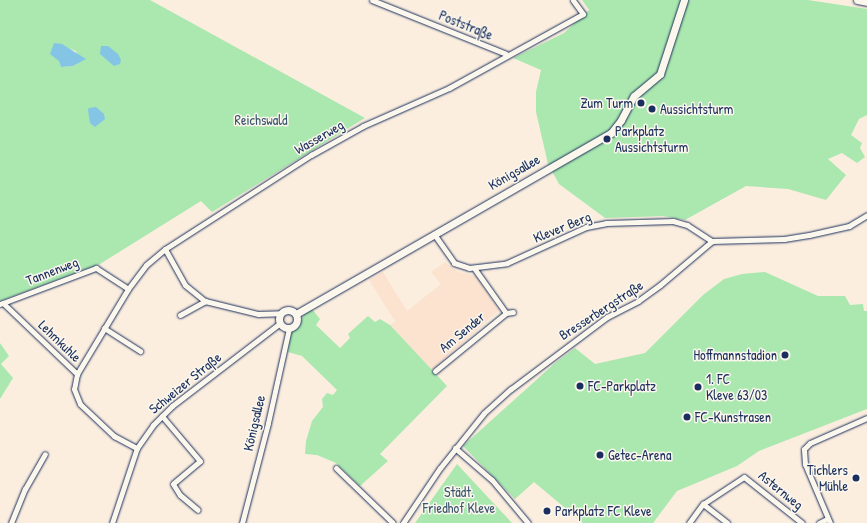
<!DOCTYPE html>
<html>
<head>
<meta charset="utf-8">
<style>
  body { margin:0 }
  #map { position:relative; width:867px; height:523px; overflow:hidden; background:#fbeedf; font-family:"Patrick Hand",sans-serif }
  div>[style] { position:absolute }
  [style*='--x'] { left:calc(var(--x)*1px); top:calc(var(--y)*1px); width:calc(var(--w)*1px); rotate:calc(var(--a)*1deg) }
  .built>* { inset:0; background:#fbe3d0 }
  .green>* { inset:0; background:#aae8af }
  .water>* { inset:0; background:#84c4e5 }
  .roads { filter:drop-shadow(0 0 1px #1b2f5e) drop-shadow(0 0 1px #1b2f5e) }
  .street>* { height:5px; margin:-2.5px; padding:0 2.5px; transform-origin:2.5px; border-radius:2.5px; background:#fbf7ec }
  .secondary>* { height:7px; margin:-3.5px; padding:0 3.5px; transform-origin:3.5px; border-radius:3.5px; background:#fbf7ec }
  .secondary>.ring { margin:-3.5px; padding:0; box-sizing:content-box; background:none; border:7px solid #fbf7ec; border-radius:50% }
  .dots>* { width:11px; height:11px; translate:-50% -50%; box-sizing:border-box; border:2px solid #fbf7ec; border-radius:50% }
  span { translate:-50% -50%; white-space:nowrap; text-align:center; line-height:1.15; -webkit-text-stroke:3px #fbf7ec; paint-order:stroke }
  .street-label { font-size:14px; color:#1b2f5e }
  .poi-label { font-size:14px; color:#1b2f5e }
  .right { translate:-100% -50%; text-align:right }
  .left { translate:0 -50%; text-align:left }
  .park-label { font-size:14px; color:#38546e }
</style>
</head>
<body>
<div id="map">
  <div class="built">
    <div style="clip-path:polygon(445px 262px,458px 272px,476px 276px,499px 310px,432px 371px,390px 325px,395px 321px,369px 280px,383px 272px,407px 311px,441px 284px,431px 272px)"></div>
  </div>
  <div class="green">
    <div style="clip-path:polygon(evenodd,0 0,150px 0,365px 118px,212px 212px,201px 201px,100px 264px,0 301px,0 0,54px 43px,76px 51px,80px 62px,73px 66px,61px 67px,54px 43px)"></div>
    <div style="clip-path:polygon(582px 0,808px 0,867px 9px,867px 115px,859px 119px,851px 135px,862px 143px,860px 148px,865px 157px,857px 163px,842px 153px,828px 159px,846px 175px,826px 200px,788px 189px,746px 186px,685px 220px,663px 216px,605px 218px,559px 184px,548px 164px,536px 112px,536px 92px,541px 70px,513px 58px,564px 33px,589px 10px)"></div>
    <div style="clip-path:polygon(765px 272px,818px 296px,845px 296px,850px 305px,863px 304px,864px 311px,867px 311px,867px 409px,759px 451px,737px 466px,677px 491px,653px 523px,583px 523px,534px 482px,515px 499px,463px 446px,555px 363px,575px 348px,595px 364px,645px 353px,703px 295px,724px 279px,742px 274px)"></div>
    <div style="clip-path:polygon(312px 309px,320px 319px,316px 325px,340px 348px,350px 338px,348px 334px,368px 316px,375px 322px,380px 319px,390px 325px,447px 386px,380px 454px,388px 461px,360px 486px,336px 463px,317px 455px,305px 454px,306px 441px,312px 421px,323px 407px,322px 399px,327px 393px,333px 395px,337px 390px,302px 356px,288px 352px,290px 332px,297px 329px,304px 314px)"></div>
    <div style="clip-path:polygon(0 343px,9px 356px,1px 364px,13px 378px,0 399px)"></div>
    <div style="clip-path:polygon(457px 464px,512px 523px,415px 523px)"></div>
  </div>
  <div class="water">
    <div style="clip-path:polygon(54px 43px,62px 44px,86px 59px,73px 66px,61px 67px,59px 61px,50px 54px)"></div>
    <div style="clip-path:polygon(101px 46px,108px 46px,118px 54px,121px 60px,120px 64px,114px 66px,100px 54px)"></div>
    <div style="clip-path:polygon(96px 107px,104px 114px,105px 119px,95px 127px,90px 123px,88px 110px,89px 108px)"></div>
  </div>
  <div class="roads">
    <div class="street">
      <div style="--x:372;--y:0;--w:144;--a:21.9"></div>
      <div style="--x:434;--y:234;--w:35;--a:55"></div>
      <div style="--x:454;--y:263;--w:16;--a:18"></div>
      <div style="--x:469;--y:268;--w:38;--a:-7"></div>
      <div style="--x:507;--y:263;--w:87;--a:-24.5"></div>
      <div style="--x:586;--y:227;--w:20;--a:-11"></div>
      <div style="--x:606;--y:223;--w:67;--a:-1.7"></div>
      <div style="--x:673;--y:221;--w:15;--a:16"></div>
      <div style="--x:687;--y:225;--w:30;--a:33"></div>
      <div style="--x:165;--y:249;--w:41;--a:60.9"></div>
      <div style="--x:185;--y:285;--w:26;--a:39"></div>
      <div style="--x:205;--y:301;--w:55;--a:13.8"></div>
      <div style="--x:258;--y:314;--w:23;--a:-2"></div>
      <div style="--x:474;--y:268;--w:55;--a:54.6"></div>
      <div style="--x:506;--y:313;--w:7;--a:-8"></div>
      <div style="--x:3;--y:303;--w:103;--a:43.8"></div>
      <div style="--x:77;--y:374;--w:15;--a:101"></div>
      <div style="--x:74;--y:389;--w:16;--a:68"></div>
      <div style="--x:80;--y:404;--w:47;--a:43.3"></div>
      <div style="--x:114;--y:436;--w:26;--a:28"></div>
      <div style="--x:0;--y:304;--w:103;--a:-20.6"></div>
      <div style="--x:96;--y:268;--w:38;--a:33"></div>
      <div style="--x:180;--y:315;--w:29;--a:-29"></div>
      <div style="--x:104;--y:328;--w:43;--a:32.6"></div>
      <div style="--x:435;--y:371;--w:92;--a:-39.2"></div>
      <div style="--x:77;--y:374;--w:99;--a:-59"></div>
      <div style="--x:128;--y:289;--w:30;--a:-53"></div>
      <div style="--x:146;--y:265;--w:25;--a:-40"></div>
      <div style="--x:165;--y:249;--w:174;--a:-32.8"></div>
      <div style="--x:311;--y:155;--w:60;--a:-29.1"></div>
      <div style="--x:363;--y:126;--w:94;--a:-23.8"></div>
      <div style="--x:449;--y:88;--w:153;--a:-28.9"></div>
      <div style="--x:583;--y:14;--w:17;--a:-126"></div>
      <div style="--x:162;--y:416;--w:59;--a:49.8"></div>
      <div style="--x:200;--y:461;--w:35;--a:140"></div>
      <div style="--x:173;--y:484;--w:13;--a:58"></div>
      <div style="--x:180;--y:495;--w:23;--a:40"></div>
      <div style="--x:455;--y:448;--w:49;--a:40.9"></div>
      <div style="--x:492;--y:480;--w:56;--a:50.1"></div>
      <div style="--x:336;--y:468;--w:79;--a:44"></div>
      <div style="--x:703;--y:504;--w:31;--a:38"></div>
      <div style="--x:11;--y:523;--w:37;--a:-68"></div>
      <div style="--x:25;--y:489;--w:40;--a:-60.3"></div>
      <div style="--x:112;--y:523;--w:79;--a:-71.6"></div>
      <div style="--x:137;--y:448;--w:28;--a:-55"></div>
      <div style="--x:153;--y:425;--w:27;--a:-45"></div>
      <div style="--x:172;--y:406;--w:136;--a:-37.5"></div>
      <div style="--x:242;--y:523;--w:103;--a:-75.4"></div>
      <div style="--x:268;--y:423;--w:97;--a:-77.5"></div>
      <div style="--x:403;--y:523;--w:66;--a:-56.1"></div>
      <div style="--x:440;--y:468;--w:70;--a:-51.3"></div>
      <div style="--x:484;--y:413;--w:36;--a:-42"></div>
      <div style="--x:511;--y:389;--w:120;--a:-36.9"></div>
      <div style="--x:607;--y:317;--w:35;--a:-27"></div>
      <div style="--x:638;--y:301;--w:27;--a:-36"></div>
      <div style="--x:660;--y:285;--w:68;--a:-40.2"></div>
      <div style="--x:712;--y:241;--w:72;--a:-1.6"></div>
      <div style="--x:784;--y:239;--w:25;--a:-9"></div>
      <div style="--x:809;--y:235;--w:41;--a:-12.7"></div>
      <div style="--x:849;--y:226;--w:21;--a:-31"></div>
      <div style="--x:689;--y:523;--w:24;--a:-54"></div>
      <div style="--x:703;--y:504;--w:49;--a:-33.4"></div>
      <div style="--x:744;--y:477;--w:74;--a:38.4"></div>
      <div style="--x:819;--y:523;--w:9;--a:-27"></div>
      <div style="--x:830;--y:523;--w:64;--a:-113"></div>
      <div style="--x:805;--y:464;--w:15;--a:-94"></div>
      <div style="--x:804;--y:449;--w:8;--a:-45"></div>
      <div style="--x:810;--y:443;--w:62;--a:-23.7"></div>
    </div>
    <div class="secondary">
      <div style="--x:857;--y:0;--w:10;--a:11"></div>
      <div class="ring" style="left:279px;top:310px;width:11px;height:11px"></div>
      <div style="--x:296;--y:314;--w:363;--a:-29.9"></div>
      <div style="--x:611;--y:133;--w:16;--a:-52"></div>
      <div style="--x:621;--y:120;--w:27;--a:-62"></div>
      <div style="--x:634;--y:96;--w:34;--a:-40"></div>
      <div style="--x:660;--y:74;--w:78;--a:-72"></div>
    </div>
  </div>
  <div class="dots">
    <div style="left:641px;top:103px;background:#1b2f5e"></div>
    <div style="left:652px;top:109px;background:#1b2f5e"></div>
    <div style="left:607px;top:139px;background:#1b2f5e"></div>
    <div style="left:785px;top:355px;background:#1b2f5e"></div>
    <div style="left:580px;top:386px;background:#1b2f5e"></div>
    <div style="left:698px;top:387px;background:#1b2f5e"></div>
    <div style="left:687px;top:417px;background:#1b2f5e"></div>
    <div style="left:600px;top:455px;background:#1b2f5e"></div>
    <div style="left:856px;top:478px;background:#1b2f5e"></div>
    <div style="left:547px;top:511px;background:#1b2f5e"></div>
  </div>
  <div class="street-label">
    <span style="left:466px;top:25px;rotate:22deg">Poststraße</span>
    <span style="left:319px;top:137px;rotate:-30deg">Wasserweg</span>
    <span style="left:514px;top:172px;rotate:-30deg">Königsallee</span>
    <span style="left:562px;top:227px;rotate:-22deg">Klever Berg</span>
    <span style="left:52px;top:271px;rotate:-21deg">Tannenweg</span>
    <span style="left:601px;top:310px;rotate:-33deg">Bresserbergstraße</span>
    <span style="left:462px;top:332px;rotate:-40deg">Am Sender</span>
    <span style="left:60px;top:341px;rotate:44deg">Lehmkuhle</span>
    <span style="left:185px;top:383px;rotate:-39deg">Schweizer Straße</span>
    <span style="left:254px;top:423px;rotate:-77deg">Königsallee</span>
    <span style="left:781px;top:490px;rotate:39deg">Asternweg</span>
  </div>
  <div class="poi-label">
    <span class="right" style="left:633px;top:103px">Zum Turm</span>
    <span class="left" style="left:660px;top:109px">Aussichtsturm</span>
    <span class="left" style="left:615px;top:139px">Parkplatz<br>Aussichtsturm</span>
    <span class="right" style="left:777px;top:355px">Hoffmannstadion</span>
    <span class="left" style="left:706px;top:387px">1. FC<br>Kleve 63/03</span>
    <span class="left" style="left:588px;top:386px">FC-Parkplatz</span>
    <span class="left" style="left:695px;top:417px">FC-Kunstrasen</span>
    <span class="left" style="left:608px;top:455px">Getec-Arena</span>
    <span class="right" style="left:848px;top:478px">Tichlers<br>Mühle</span>
    <span class="left" style="left:555px;top:511px">Parkplatz FC Kleve</span>
  </div>
  <div class="park-label">
    <span style="left:261px;top:120px">Reichswald</span>
    <span style="left:459px;top:500px">Städt.<br>Friedhof Kleve</span>
  </div>
</div>
</body>
</html>
